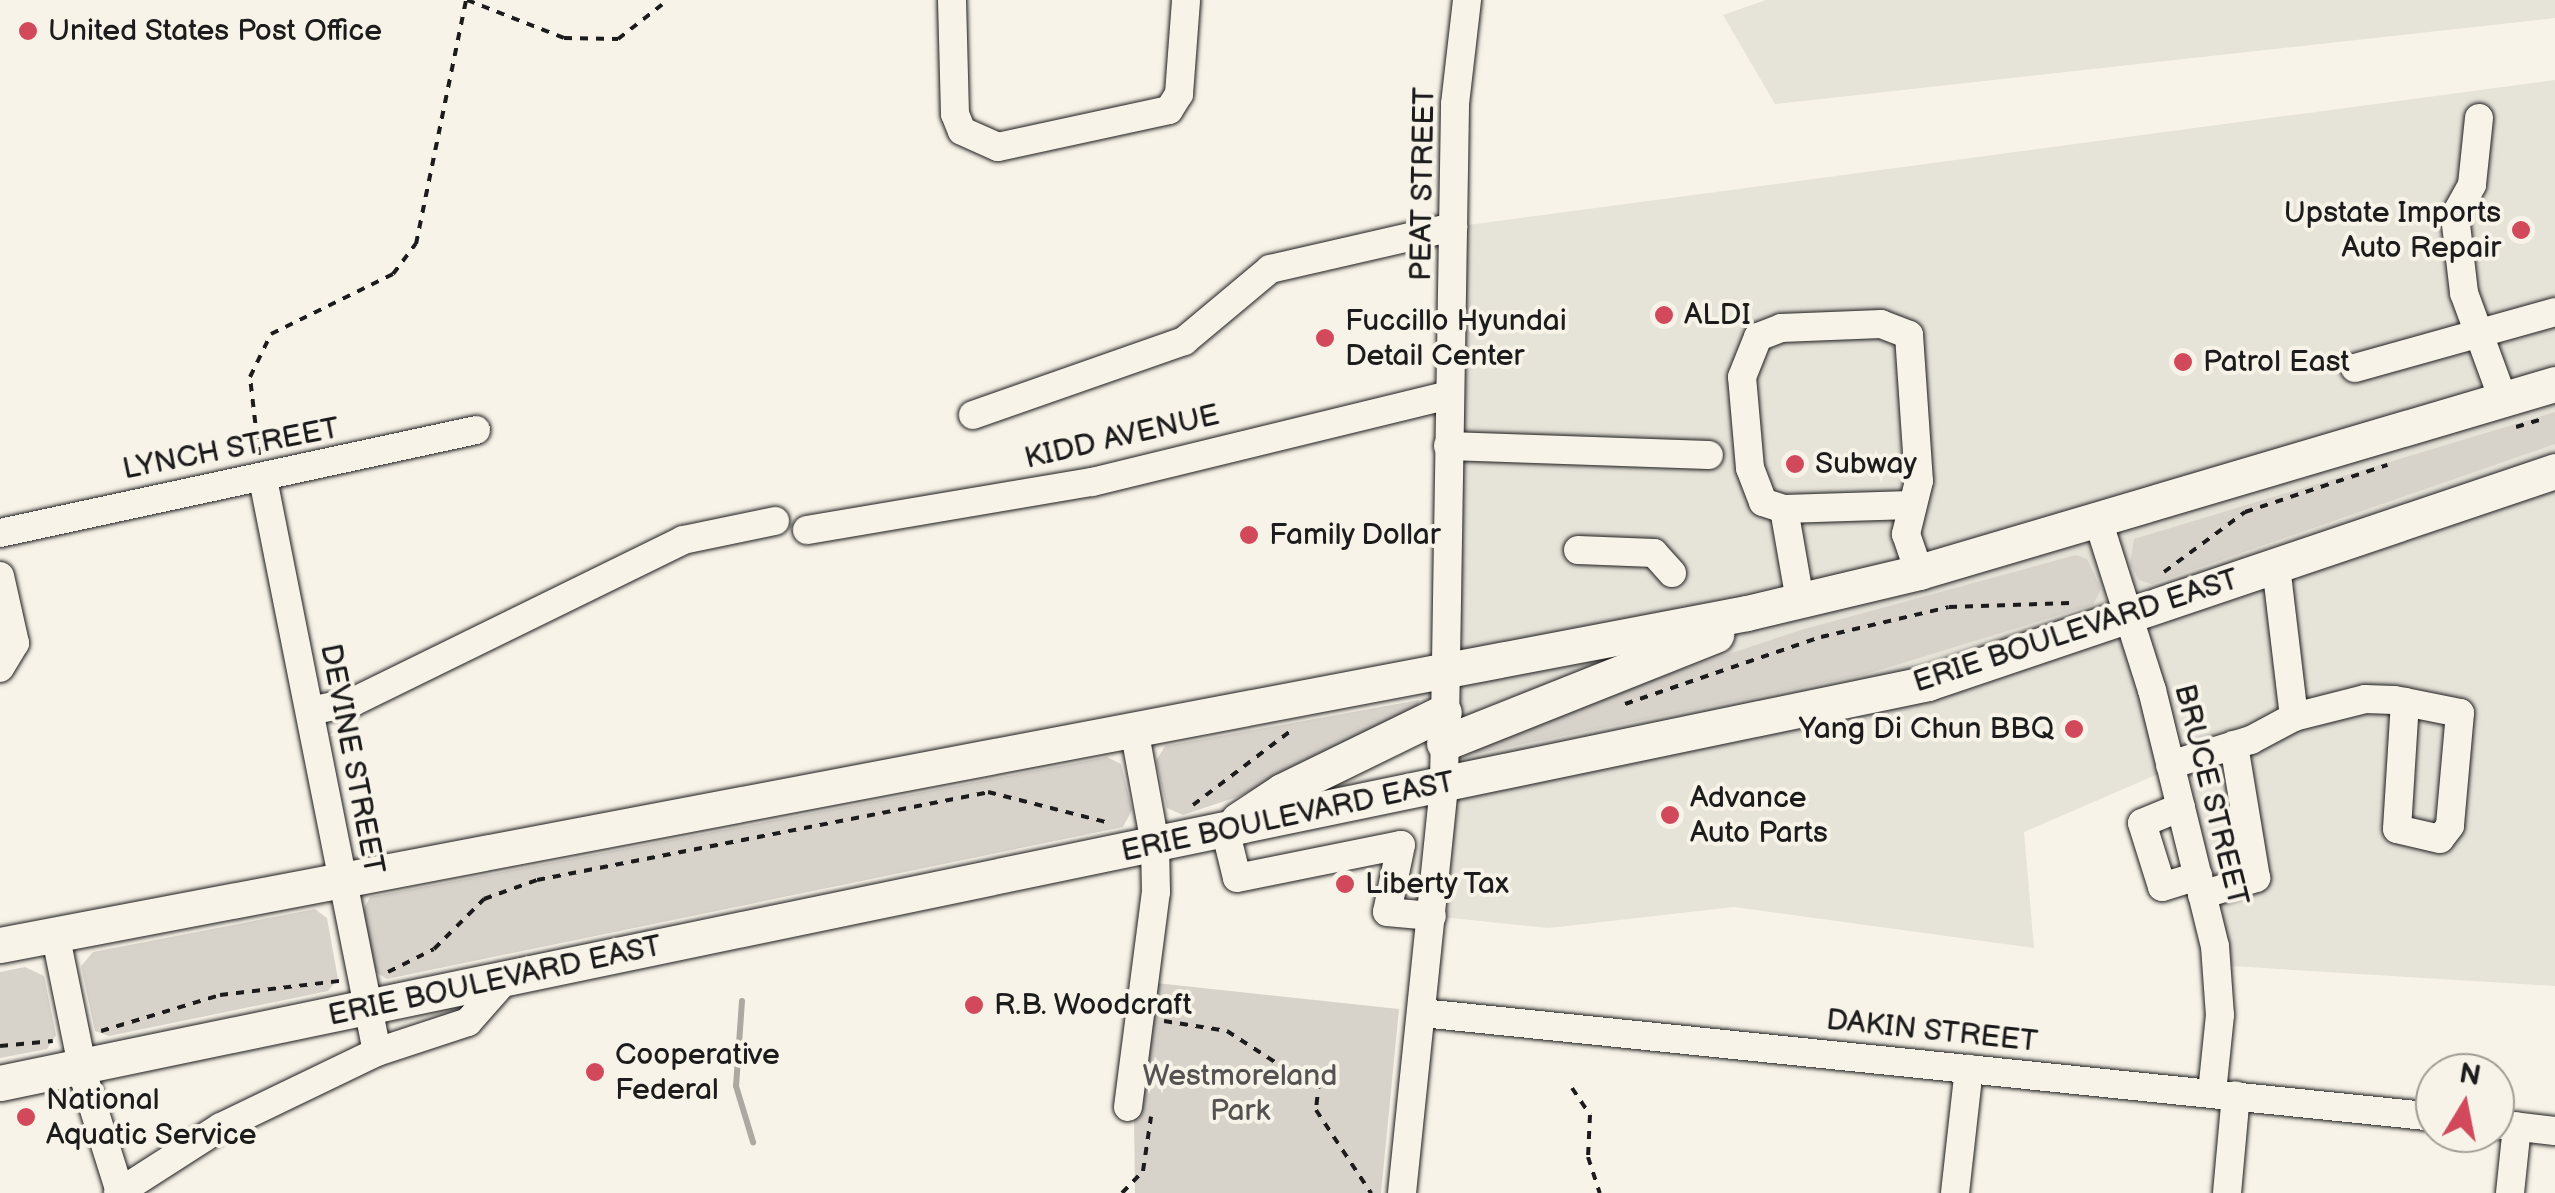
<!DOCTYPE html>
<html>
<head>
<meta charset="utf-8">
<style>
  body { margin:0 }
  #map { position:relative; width:2555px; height:1193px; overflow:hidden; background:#f7f3e8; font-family:"Balsamiq Sans",sans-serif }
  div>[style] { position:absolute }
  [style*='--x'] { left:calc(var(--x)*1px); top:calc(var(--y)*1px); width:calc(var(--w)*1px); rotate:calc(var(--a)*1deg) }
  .built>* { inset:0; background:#e6e3d9 }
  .green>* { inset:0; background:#d7d3cb }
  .stream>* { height:6px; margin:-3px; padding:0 3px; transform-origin:3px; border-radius:3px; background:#aca9a2 }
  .path>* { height:4px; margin-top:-2px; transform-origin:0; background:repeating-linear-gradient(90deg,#1c1c1c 0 8px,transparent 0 16px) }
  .roads { filter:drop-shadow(0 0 2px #1c1c1c) drop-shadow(0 0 2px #1c1c1c) }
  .minor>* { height:28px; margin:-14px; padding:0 14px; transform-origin:14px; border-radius:14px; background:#f7f3e8 }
  .major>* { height:35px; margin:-17.5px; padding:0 17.5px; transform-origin:17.5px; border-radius:17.5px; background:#f7f3e8 }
  .dots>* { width:28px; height:28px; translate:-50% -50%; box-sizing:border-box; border:5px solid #f7f3e8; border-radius:50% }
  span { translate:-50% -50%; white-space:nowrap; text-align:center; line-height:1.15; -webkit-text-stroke:8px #f7f3e8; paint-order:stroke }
  .poi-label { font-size:30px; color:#1c1c1c }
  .left { translate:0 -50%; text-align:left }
  .right { translate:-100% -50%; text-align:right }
  .street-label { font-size:30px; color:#1c1c1c }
  .park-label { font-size:30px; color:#545351 }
  .north { position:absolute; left:2415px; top:1053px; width:100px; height:100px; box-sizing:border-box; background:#f7f3e8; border:2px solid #9f9d96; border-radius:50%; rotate:10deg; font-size:28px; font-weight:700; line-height:40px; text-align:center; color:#1c1c1c }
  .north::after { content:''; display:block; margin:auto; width:35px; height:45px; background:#d1495b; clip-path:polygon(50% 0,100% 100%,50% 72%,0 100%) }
</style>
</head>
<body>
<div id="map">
  <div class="built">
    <div style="clip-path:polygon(1766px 0,2555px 0,2555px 18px,1775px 104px,1723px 15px)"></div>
    <div style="clip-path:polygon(2555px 80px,2555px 986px,2231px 966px,2186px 762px,2024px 832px,2034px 948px,1734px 907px,1549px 928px,1432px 916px,1453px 227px)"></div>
  </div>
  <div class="green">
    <div style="clip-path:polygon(2555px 412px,2555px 444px,2152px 584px,2139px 580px,2130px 564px,2134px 539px)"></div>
    <div style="clip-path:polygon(2076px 555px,2087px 559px,2101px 589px,2093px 605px,1863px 675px,1475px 754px,1471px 749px,1481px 736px,1801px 630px)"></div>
    <div style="clip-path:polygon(1419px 700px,1417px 713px,1237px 797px,1183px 815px,1167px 808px,1156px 761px,1165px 746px)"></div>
    <div style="clip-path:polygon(1107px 757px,1121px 764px,1132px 810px,1123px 827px,387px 979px,374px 971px,362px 912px,370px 897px)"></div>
    <div style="clip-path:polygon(315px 909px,327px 918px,338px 979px,328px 991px,109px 1036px,95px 1031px,81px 966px,93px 952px)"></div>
    <div style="clip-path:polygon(25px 967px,44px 976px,56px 1035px,47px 1049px,0 1058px,0 972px)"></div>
    <div style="clip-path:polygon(1156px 983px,1399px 1009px,1381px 1193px,1135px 1193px,1134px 1116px)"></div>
  </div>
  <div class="stream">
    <div style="--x:742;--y:1001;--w:85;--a:94"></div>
    <div style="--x:736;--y:1086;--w:59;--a:73.1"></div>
  </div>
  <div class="path">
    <div style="--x:467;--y:0;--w:104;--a:21.4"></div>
    <div style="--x:564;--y:38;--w:54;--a:1.1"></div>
    <div style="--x:618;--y:39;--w:63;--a:-38"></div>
    <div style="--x:2516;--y:427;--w:31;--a:-17"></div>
    <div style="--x:259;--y:455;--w:79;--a:-96.6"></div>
    <div style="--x:250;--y:377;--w:48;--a:-64"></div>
    <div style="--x:271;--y:334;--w:136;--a:-26.2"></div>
    <div style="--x:393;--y:274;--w:38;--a:-53"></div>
    <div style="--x:416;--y:244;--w:249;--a:-78.4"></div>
    <div style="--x:2164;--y:572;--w:101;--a:-36.5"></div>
    <div style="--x:2245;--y:512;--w:150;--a:-18.3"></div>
    <div style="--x:1625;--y:704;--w:207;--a:-18.9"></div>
    <div style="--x:1821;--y:637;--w:131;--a:-13.2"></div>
    <div style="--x:1949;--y:607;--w:121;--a:-1.9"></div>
    <div style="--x:1193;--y:805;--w:126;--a:-37.2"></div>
    <div style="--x:388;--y:972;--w:51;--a:-26.6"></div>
    <div style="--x:434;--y:949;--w:71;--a:-45"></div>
    <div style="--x:484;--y:899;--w:56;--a:-19.7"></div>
    <div style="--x:537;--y:880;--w:460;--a:-11"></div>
    <div style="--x:988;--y:792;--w:126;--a:14.3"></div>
    <div style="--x:1164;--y:1021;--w:64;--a:9"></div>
    <div style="--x:1227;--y:1031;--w:64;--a:32.9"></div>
    <div style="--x:1281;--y:1066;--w:41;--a:21.5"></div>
    <div style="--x:1319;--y:1081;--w:29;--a:96"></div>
    <div style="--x:1316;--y:1110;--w:100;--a:56.5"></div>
    <div style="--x:101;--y:1031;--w:124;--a:-16.8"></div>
    <div style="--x:220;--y:995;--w:121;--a:-6.7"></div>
    <div style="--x:0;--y:1046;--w:53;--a:-5.4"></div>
    <div style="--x:1572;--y:1088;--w:32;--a:56"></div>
    <div style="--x:1590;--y:1115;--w:42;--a:92.7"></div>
    <div style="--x:1588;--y:1157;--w:38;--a:72"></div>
    <div style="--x:1122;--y:1193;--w:30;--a:-46"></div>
    <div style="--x:1143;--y:1171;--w:55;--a:-81.6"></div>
  </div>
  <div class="roads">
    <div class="minor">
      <div style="--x:952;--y:0;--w:114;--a:88.5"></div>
      <div style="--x:955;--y:114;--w:18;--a:68"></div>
      <div style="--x:962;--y:131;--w:39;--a:24"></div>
      <div style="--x:998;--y:147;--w:175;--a:-12.2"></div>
      <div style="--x:1169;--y:110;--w:19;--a:-58"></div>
      <div style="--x:1179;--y:94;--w:94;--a:-85.7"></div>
      <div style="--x:2479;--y:118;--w:67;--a:96"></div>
      <div style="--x:2472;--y:185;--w:35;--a:119"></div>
      <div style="--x:2455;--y:216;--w:78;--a:83.3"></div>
      <div style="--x:2464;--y:293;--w:113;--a:69.8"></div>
      <div style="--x:2355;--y:368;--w:208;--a:-15.6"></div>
      <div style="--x:973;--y:415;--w:224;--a:-19.3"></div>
      <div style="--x:1184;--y:341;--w:112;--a:-39.9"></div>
      <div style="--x:1270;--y:269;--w:188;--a:-12.9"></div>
      <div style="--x:1448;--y:446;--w:261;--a:2"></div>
      <div style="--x:263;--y:479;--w:584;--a:78.75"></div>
      <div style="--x:1911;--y:505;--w:127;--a:178.2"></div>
      <div style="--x:1784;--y:509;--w:22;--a:-162"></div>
      <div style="--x:1763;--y:502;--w:36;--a:-111"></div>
      <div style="--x:1750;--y:468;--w:91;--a:-95"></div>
      <div style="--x:1742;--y:377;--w:43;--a:-68.2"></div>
      <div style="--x:1758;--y:337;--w:25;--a:-21"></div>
      <div style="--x:1781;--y:328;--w:100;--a:-2.3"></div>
      <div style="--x:1881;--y:324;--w:30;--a:21"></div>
      <div style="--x:1909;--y:335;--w:146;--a:86.1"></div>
      <div style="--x:1919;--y:481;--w:55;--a:103.8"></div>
      <div style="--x:1906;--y:534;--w:40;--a:71.1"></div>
      <div style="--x:1784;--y:509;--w:93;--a:80.1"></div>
      <div style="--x:2098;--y:520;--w:178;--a:72.4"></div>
      <div style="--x:2152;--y:690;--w:264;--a:76.2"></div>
      <div style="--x:2215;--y:946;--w:69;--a:85.9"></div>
      <div style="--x:2220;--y:1015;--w:77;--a:95.9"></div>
      <div style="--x:807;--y:530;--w:289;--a:-9.6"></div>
      <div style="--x:1092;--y:482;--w:368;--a:-13.7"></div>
      <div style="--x:0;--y:533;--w:487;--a:-12.2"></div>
      <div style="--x:1578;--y:550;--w:76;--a:2.3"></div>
      <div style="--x:1654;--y:553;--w:27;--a:48"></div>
      <div style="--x:0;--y:576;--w:69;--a:77.4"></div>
      <div style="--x:15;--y:643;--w:29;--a:121"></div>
      <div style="--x:310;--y:711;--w:44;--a:-11.8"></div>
      <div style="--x:353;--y:702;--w:368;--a:-26.1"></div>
      <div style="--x:683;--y:540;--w:94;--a:-11.7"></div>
      <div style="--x:2294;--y:717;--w:73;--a:-14.2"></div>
      <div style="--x:2365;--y:699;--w:29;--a:2"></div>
      <div style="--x:2394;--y:700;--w:11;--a:10"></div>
      <div style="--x:2405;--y:702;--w:56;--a:11.3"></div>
      <div style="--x:2460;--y:713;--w:113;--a:95.1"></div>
      <div style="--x:2450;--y:826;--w:16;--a:128"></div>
      <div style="--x:2440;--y:839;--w:44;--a:-166.9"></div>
      <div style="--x:2397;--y:829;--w:127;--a:-86.4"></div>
      <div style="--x:2170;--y:765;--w:85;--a:-17.2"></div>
      <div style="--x:2251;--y:740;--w:49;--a:-28.1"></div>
      <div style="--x:2294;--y:717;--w:153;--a:-96.8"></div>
      <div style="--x:2181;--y:807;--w:42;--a:157.7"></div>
      <div style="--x:2142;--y:823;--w:67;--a:72.6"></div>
      <div style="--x:2162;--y:887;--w:38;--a:-17"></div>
      <div style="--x:1225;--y:829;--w:50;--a:76.2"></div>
      <div style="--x:1237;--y:878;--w:167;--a:-11.4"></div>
      <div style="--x:1401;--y:845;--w:68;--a:101.8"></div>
      <div style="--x:1387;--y:912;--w:45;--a:5.1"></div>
      <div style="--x:2202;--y:895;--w:57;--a:-17.5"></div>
      <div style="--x:2256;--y:878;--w:135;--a:-99.4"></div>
      <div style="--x:55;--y:933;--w:151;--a:78.5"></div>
      <div style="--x:85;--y:1081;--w:116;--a:72.5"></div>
      <div style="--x:1422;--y:1013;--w:1018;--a:5.86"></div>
      <div style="--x:1128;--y:1107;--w:217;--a:-82.6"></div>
      <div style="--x:1156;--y:892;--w:48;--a:-91.2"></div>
      <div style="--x:1155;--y:844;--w:118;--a:-100.3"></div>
      <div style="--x:2495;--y:1124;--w:60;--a:6.7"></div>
      <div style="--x:118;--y:1193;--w:122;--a:-32.7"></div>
      <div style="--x:221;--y:1127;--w:173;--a:-25.7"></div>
      <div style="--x:377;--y:1052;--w:96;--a:-18.2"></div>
      <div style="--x:468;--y:1022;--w:57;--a:-48.5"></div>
      <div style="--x:1402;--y:1193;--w:410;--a:-84.1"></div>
      <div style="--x:1444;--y:785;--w:681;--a:-89.07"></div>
      <div style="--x:1455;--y:104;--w:105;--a:-83.4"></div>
      <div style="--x:1955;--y:1193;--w:125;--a:-83.6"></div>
      <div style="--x:2227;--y:1193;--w:98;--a:-84.8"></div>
      <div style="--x:2510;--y:1193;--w:67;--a:-84"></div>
    </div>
    <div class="major">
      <div style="--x:1444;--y:743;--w:293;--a:-21.7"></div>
      <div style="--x:1238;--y:820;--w:53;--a:-33.4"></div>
      <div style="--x:1282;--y:791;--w:180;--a:-26"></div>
      <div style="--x:0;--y:945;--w:1778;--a:-10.76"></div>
      <div style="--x:1747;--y:613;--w:177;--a:-13.4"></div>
      <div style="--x:1919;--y:572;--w:663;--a:-16.47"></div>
      <div style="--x:0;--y:1083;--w:1969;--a:-11.72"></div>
      <div style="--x:1928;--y:683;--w:662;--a:-18.68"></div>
    </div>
  </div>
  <div class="dots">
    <div style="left:28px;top:31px;background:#d1495b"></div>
    <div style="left:2521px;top:230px;background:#d1495b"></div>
    <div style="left:1664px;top:315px;background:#d1495b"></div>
    <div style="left:1325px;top:338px;background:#d1495b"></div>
    <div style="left:2183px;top:362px;background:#d1495b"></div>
    <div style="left:1795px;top:464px;background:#d1495b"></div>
    <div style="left:1249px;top:535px;background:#d1495b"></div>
    <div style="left:2074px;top:729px;background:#d1495b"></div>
    <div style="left:1670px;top:815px;background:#d1495b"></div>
    <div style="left:1345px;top:884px;background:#d1495b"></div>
    <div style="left:974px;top:1005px;background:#d1495b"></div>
    <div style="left:595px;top:1072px;background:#d1495b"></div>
    <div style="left:26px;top:1117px;background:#d1495b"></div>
  </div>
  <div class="poi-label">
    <span class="left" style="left:48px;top:31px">United States Post Office</span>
    <span class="right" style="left:2501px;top:230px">Upstate Imports<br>Auto Repair</span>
    <span class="left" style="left:1684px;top:315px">ALDI</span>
    <span class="left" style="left:1345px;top:338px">Fuccillo Hyundai<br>Detail Center</span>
    <span class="left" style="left:2203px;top:362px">Patrol East</span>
    <span class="left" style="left:1815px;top:464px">Subway</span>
    <span class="left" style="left:1269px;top:535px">Family Dollar</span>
    <span class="right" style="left:2054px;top:729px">Yang Di Chun BBQ</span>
    <span class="left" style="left:1690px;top:815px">Advance<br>Auto Parts</span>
    <span class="left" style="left:1365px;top:884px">Liberty Tax</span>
    <span class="left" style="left:994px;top:1005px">R.B. Woodcraft</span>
    <span class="left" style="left:615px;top:1072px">Cooperative<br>Federal</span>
    <span class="left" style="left:46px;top:1117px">National<br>Aquatic Service</span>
  </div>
  <div class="street-label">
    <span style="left:1423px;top:184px;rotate:-89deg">PEAT STREET</span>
    <span style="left:1122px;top:437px;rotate:-13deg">KIDD AVENUE</span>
    <span style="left:231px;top:449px;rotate:-11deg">LYNCH STREET</span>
    <span style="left:2076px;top:631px;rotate:-18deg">ERIE BOULEVARD EAST</span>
    <span style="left:352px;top:759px;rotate:79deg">DEVINE STREET</span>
    <span style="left:2211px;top:795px;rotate:76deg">BRUCE STREET</span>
    <span style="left:1288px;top:817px;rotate:-12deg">ERIE BOULEVARD EAST</span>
    <span style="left:495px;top:981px;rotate:-12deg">ERIE BOULEVARD EAST</span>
    <span style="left:1932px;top:1031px;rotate:6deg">DAKIN STREET</span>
  </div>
  <div class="park-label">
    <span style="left:1240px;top:1093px">Westmoreland<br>Park</span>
  </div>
  <div class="north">N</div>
</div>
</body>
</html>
